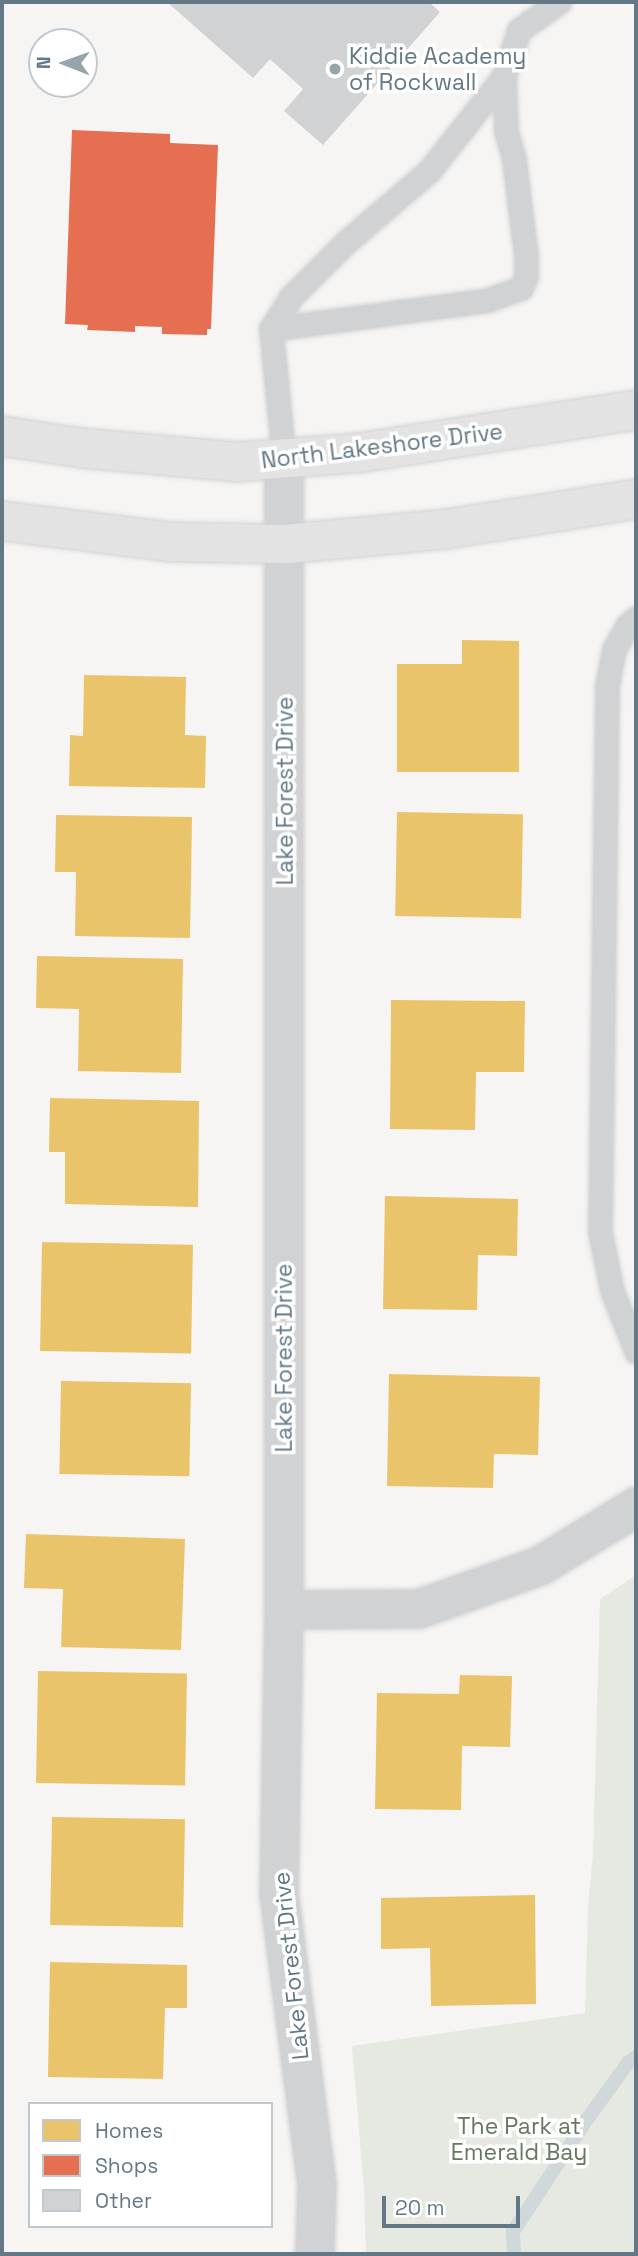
<!DOCTYPE html>
<html>
<head>
<meta charset="utf-8">
<style>
  body { margin:0 }
  #map { position:relative; width:638px; height:2256px; overflow:hidden; background:#f6f5f4; font-family:"Space Grotesk",sans-serif }
  div>[style] { position:absolute }
  [style*='--x'] { left:calc(var(--x)*1px); top:calc(var(--y)*1px); width:calc(var(--w)*1px); rotate:calc(var(--a)*1deg) }
  .green>* { inset:0; background:#e6e9e2 }
  .homes>* { inset:0; background:#e9c46a; transform-origin:0 0 }
  .shops>* { inset:0; background:#e76f51 }
  .stream>* { height:14px; margin:-7px; padding:0 7px; transform-origin:7px; border-radius:7px; background:#d0d8da }
  .building>* { inset:0; background:#d1d2d3 }
  .roads { filter:drop-shadow(0 0 2px #d1d2d4) drop-shadow(0 0 2px #d1d2d4) }
  .service>* { height:23px; margin:-11.5px; padding:0 11.5px; transform-origin:11.5px; border-radius:11.5px; background:#d1d2d3 }
  .minor>* { height:38px; margin:-19px; padding:0 19px; transform-origin:19px; border-radius:19px; background:#d1d2d3 }
  .secondary>* { height:38px; margin:-19px; padding:0 19px; transform-origin:19px; border-radius:19px; background:#e3e3e4 }
  .dots>* { width:19px; height:19px; translate:-50% -50%; box-sizing:border-box; border:4px solid #fff; border-radius:50% }
  span { translate:-50% -50%; white-space:nowrap; text-align:center; line-height:1.15; -webkit-text-stroke:7px #fff; paint-order:stroke }
  .poi-label { font-size:23px; color:#637886 }
  .left { translate:0 -50%; text-align:left }
  .street-label { font-size:23px; color:#637886 }
  .park-label { font-size:23px; color:#65785f }
  .frame { position:absolute; inset:0; border:4px solid #637886; pointer-events:none }
  .legend { position:absolute; left:28px; top:2102px; width:245px; height:126px; box-sizing:border-box; background:#fff; border:2px solid #c1c9cf; margin:0; padding:9px 12px; list-style:none; font-size:21px; color:#637886 }
  .legend li { display:flex; align-items:center; gap:14px; height:35px }
  .legend b { width:35px; border:2px solid #c1c9cf }
  .north { position:absolute; left:28px; top:28px; width:70px; height:70px; box-sizing:border-box; background:#fff; border:2px solid #c1c9cf; border-radius:50%; rotate:271deg; font-size:19px; font-weight:700; line-height:28px; text-align:center; color:#637886 }
  .north::after { content:''; display:block; margin:auto; width:24px; height:32px; background:#96a4ac; clip-path:polygon(50% 0,100% 100%,50% 72%,0 100%) }
  .scale { position:absolute; left:382px; top:2196px; width:138px; height:32px; box-sizing:border-box; border:4px solid #637886; border-top:0; padding-left:9px; font-size:21px; line-height:24px; white-space:nowrap; color:#637886; -webkit-text-stroke:5px #fff; paint-order:stroke }
</style>
</head>
<body>
<div id="map">
  <div class="green">
    <div style="clip-path:polygon(636px 1575px,636px 2254px,366px 2254px,364px 2190px,352px 2046px,585px 2013px,588px 1907px,593px 1853px,600px 1599px)"></div>
  </div>
  <div class="homes">
    <div style="clip-path:polygon(462px 640px,519px 641px,519px 772px,397px 772px,397px 664px,462px 664px)"></div>
    <div style="clip-path:polygon(84px 675px,186px 677px,185px 735px,206px 736px,205px 788px,69px 786px,70px 735px,83px 736px)"></div>
    <div style="left:397px;top:812px;width:126px;height:104px;rotate:1deg"></div>
    <div style="clip-path:polygon(56px 815px,192px 817px,190px 938px,75px 936px,76px 872px,55px 872px)"></div>
    <div style="clip-path:polygon(37px 956px,183px 959px,181px 1073px,78px 1071px,79px 1009px,36px 1008px)"></div>
    <div style="clip-path:polygon(391px 1000px,525px 1001px,524px 1072px,476px 1072px,475px 1130px,390px 1129px)"></div>
    <div style="clip-path:polygon(50px 1098px,199px 1101px,198px 1207px,65px 1204px,65px 1152px,49px 1152px)"></div>
    <div style="clip-path:polygon(385px 1196px,518px 1199px,517px 1256px,478px 1255px,477px 1310px,383px 1309px)"></div>
    <div style="left:42px;top:1242px;width:151px;height:109px;rotate:1deg"></div>
    <div style="clip-path:polygon(389px 1374px,540px 1377px,538px 1455px,494px 1454px,493px 1488px,387px 1486px)"></div>
    <div style="left:61px;top:1381px;width:130px;height:93px;rotate:1deg"></div>
    <div style="clip-path:polygon(26px 1534px,185px 1539px,181px 1650px,61px 1647px,63px 1589px,24px 1588px)"></div>
    <div style="left:38px;top:1671px;width:149px;height:112px;rotate:1deg"></div>
    <div style="clip-path:polygon(460px 1675px,512px 1676px,510px 1747px,462px 1746px,461px 1810px,375px 1809px,377px 1693px,459px 1694px)"></div>
    <div style="left:52px;top:1817px;width:133px;height:108px;rotate:1deg"></div>
    <div style="clip-path:polygon(535px 1895px,536px 2004px,431px 2006px,430px 1948px,381px 1949px,381px 1898px)"></div>
    <div style="clip-path:polygon(50px 1962px,187px 1965px,187px 2008px,165px 2008px,163px 2079px,48px 2077px)"></div>
  </div>
  <div class="shops">
    <div style="clip-path:polygon(72px 130px,170px 134px,170px 143px,218px 145px,211px 329px,207px 329px,207px 335px,162px 334px,162px 327px,135px 326px,135px 332px,87px 330px,88px 325px,65px 324px)"></div>
  </div>
  <div class="stream">
    <div style="--x:514;--y:2254;--w:22;--a:-93"></div>
    <div style="--x:513;--y:2232;--w:136;--a:-56.7"></div>
    <div style="--x:588;--y:2118;--w:68;--a:-54"></div>
    <div style="--x:628;--y:2063;--w:10;--a:-37"></div>
  </div>
  <div class="building">
    <div style="clip-path:polygon(167px 2px,429px 2px,440px 12px,323px 145px,284px 111px,303px 89px,270px 59px,253px 78px)"></div>
  </div>
  <div class="roads">
    <div class="service">
      <div style="--x:271;--y:329;--w:219;--a:-7.6"></div>
      <div style="--x:488;--y:300;--w:35;--a:-20"></div>
      <div style="--x:521;--y:288;--w:12;--a:-66"></div>
      <div style="--x:526;--y:277;--w:21;--a:-90"></div>
      <div style="--x:526;--y:256;--w:98;--a:-97.1"></div>
      <div style="--x:514;--y:159;--w:29;--a:-106"></div>
      <div style="--x:506;--y:131;--w:55;--a:-92.1"></div>
      <div style="--x:284;--y:460;--w:132;--a:-95.7"></div>
      <div style="--x:271;--y:329;--w:36;--a:-58"></div>
      <div style="--x:290;--y:298;--w:78;--a:-45"></div>
      <div style="--x:345;--y:243;--w:111;--a:-40.6"></div>
      <div style="--x:429;--y:171;--w:121;--a:-51.7"></div>
      <div style="--x:504;--y:76;--w:48;--a:-71.9"></div>
      <div style="--x:519;--y:30;--w:49;--a:-35"></div>
      <div style="--x:636;--y:618;--w:12;--a:138"></div>
      <div style="--x:627;--y:626;--w:26;--a:119"></div>
      <div style="--x:614;--y:649;--w:38;--a:101"></div>
      <div style="--x:607;--y:686;--w:546;--a:90.73"></div>
      <div style="--x:600;--y:1232;--w:60;--a:78.5"></div>
      <div style="--x:612;--y:1291;--w:65;--a:68.2"></div>
    </div>
    <div class="minor">
      <div style="--x:284;--y:460;--w:1150;--a:90"></div>
      <div style="--x:284;--y:1610;--w:283;--a:91"></div>
      <div style="--x:279;--y:1893;--w:294;--a:82.6"></div>
      <div style="--x:317;--y:2185;--w:69;--a:91.7"></div>
      <div style="--x:284;--y:1610;--w:135;--a:-0.4"></div>
      <div style="--x:419;--y:1609;--w:128;--a:-19.6"></div>
      <div style="--x:540;--y:1566;--w:113;--a:-31.6"></div>
    </div>
    <div class="secondary">
      <div style="--x:2;--y:436;--w:80;--a:8.6"></div>
      <div style="--x:81;--y:448;--w:157;--a:5.1"></div>
      <div style="--x:237;--y:462;--w:121;--a:-4.3"></div>
      <div style="--x:358;--y:453;--w:281;--a:-8.8"></div>
      <div style="--x:2;--y:521;--w:169;--a:7.1"></div>
      <div style="--x:170;--y:542;--w:116;--a:1"></div>
      <div style="--x:286;--y:544;--w:162;--a:-5.3"></div>
      <div style="--x:447;--y:529;--w:191;--a:-9"></div>
    </div>
  </div>
  <div class="dots">
    <div style="left:335px;top:69px;background:#96a4ac"></div>
  </div>
  <div class="poi-label">
    <span class="left" style="left:349px;top:69px">Kiddie Academy<br>of Rockwall</span>
  </div>
  <div class="street-label">
    <span style="left:382px;top:446px;rotate:-7deg">North Lakeshore Drive</span>
    <span style="left:285px;top:791px;rotate:-90deg">Lake Forest Drive</span>
    <span style="left:284px;top:1358px;rotate:-90deg">Lake Forest Drive</span>
    <span style="left:291px;top:1966px;rotate:-96deg">Lake Forest Drive</span>
  </div>
  <div class="park-label">
    <span style="left:519px;top:2139px">The Park at<br>Emerald Bay</span>
  </div>
  <div class="frame"></div>
  <ul class="legend">
  <li><b style="height:19px;background:#e9c46a"></b>Homes</li>
  <li><b style="height:19px;background:#e76f51"></b>Shops</li>
  <li><b style="height:19px;background:#d1d2d3"></b>Other</li>
  </ul>
  <div class="north">N</div>
  <div class="scale">20 m</div>
</div>
</body>
</html>
